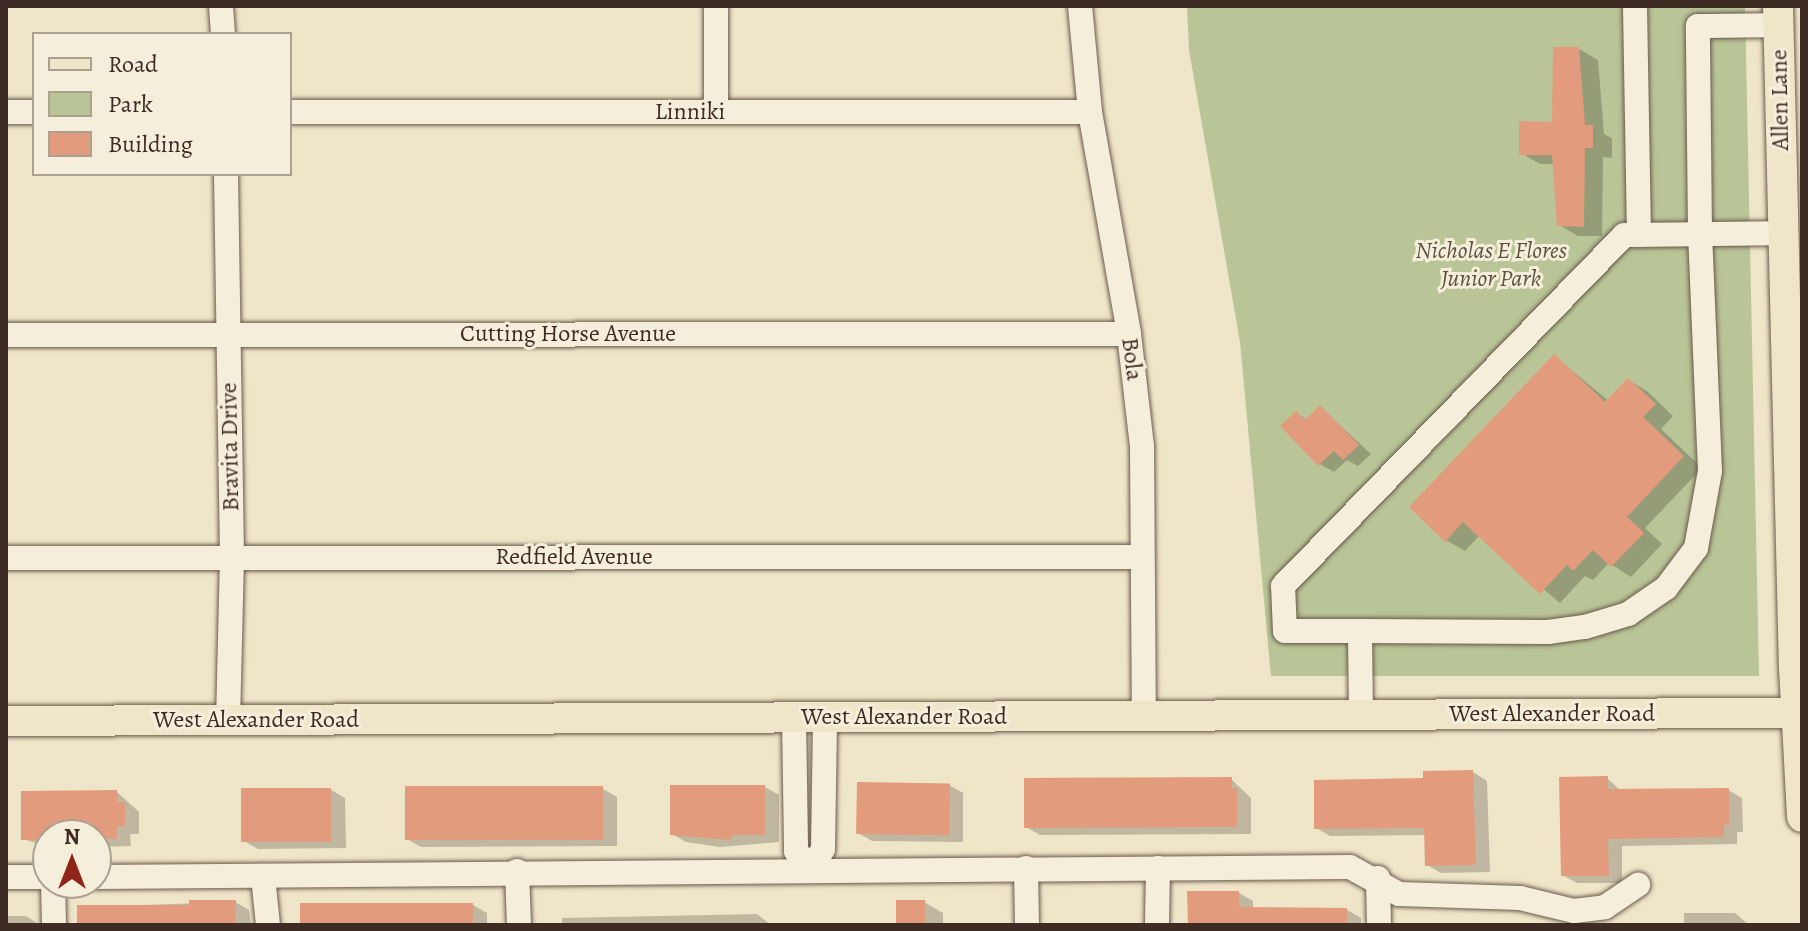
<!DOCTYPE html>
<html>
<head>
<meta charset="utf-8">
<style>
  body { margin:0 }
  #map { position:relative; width:1808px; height:931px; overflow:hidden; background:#efe5c8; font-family:Alegreya,serif }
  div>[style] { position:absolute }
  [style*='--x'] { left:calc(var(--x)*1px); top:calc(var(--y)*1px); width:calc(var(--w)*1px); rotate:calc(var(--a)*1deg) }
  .green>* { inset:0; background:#b9c596 }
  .shadow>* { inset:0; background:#0003 }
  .building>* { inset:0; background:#e29b7c; transform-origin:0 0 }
  .roads { filter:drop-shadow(0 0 2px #6a5a4c) drop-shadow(0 0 2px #6a5a4c) }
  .minor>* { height:24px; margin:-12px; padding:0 12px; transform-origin:12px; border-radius:12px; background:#f5eedb }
  .major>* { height:30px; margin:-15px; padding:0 15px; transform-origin:15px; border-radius:15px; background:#efe5c8 }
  span { translate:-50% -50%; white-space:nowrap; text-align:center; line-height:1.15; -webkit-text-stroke:6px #f5eedb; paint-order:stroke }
  .street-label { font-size:24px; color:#3e2b23 }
  .park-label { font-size:24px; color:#5d5240; font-style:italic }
  .frame { position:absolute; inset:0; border:8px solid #3e2b23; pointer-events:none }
  .legend { position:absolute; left:32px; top:32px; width:260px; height:144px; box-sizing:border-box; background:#f5eedb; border:2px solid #aca091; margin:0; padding:10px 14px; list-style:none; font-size:24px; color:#3e2b23 }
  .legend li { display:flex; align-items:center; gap:16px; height:40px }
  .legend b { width:40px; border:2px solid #aca091 }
  .north { position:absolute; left:32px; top:819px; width:80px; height:80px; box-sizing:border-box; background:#f5eedb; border:2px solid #aca091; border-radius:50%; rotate:0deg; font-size:22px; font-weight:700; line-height:32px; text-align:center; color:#3e2b23 }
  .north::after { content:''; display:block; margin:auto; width:28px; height:36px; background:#8f2418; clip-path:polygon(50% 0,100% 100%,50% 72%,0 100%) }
</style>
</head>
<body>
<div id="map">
  <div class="green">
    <div style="clip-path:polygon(1187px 6px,1745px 6px,1759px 676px,1271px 676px,1240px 342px,1189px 50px)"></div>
  </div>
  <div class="shadow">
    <div style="clip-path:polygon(1579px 49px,1598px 60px,1604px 134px,1612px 138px,1612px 158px,1603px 157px,1602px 236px,1578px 236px,1559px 225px,1554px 164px,1540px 164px,1521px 153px,1554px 124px)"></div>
    <div style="clip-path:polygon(1555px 357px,1609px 401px,1628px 380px,1647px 391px,1673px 416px,1661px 429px,1702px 468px,1645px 528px,1662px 544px,1631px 577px,1609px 563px,1593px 580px,1585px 576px,1560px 603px,1480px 535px,1465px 551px,1446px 540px)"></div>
    <div style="clip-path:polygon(1320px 407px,1371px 454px,1358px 466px,1347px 460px,1334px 472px,1320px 464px,1296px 413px,1307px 420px)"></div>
    <div style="clip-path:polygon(1473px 772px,1487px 781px,1490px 872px,1441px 873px,1427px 865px,1427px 835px,1330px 836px,1316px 828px,1425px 780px)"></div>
    <div style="clip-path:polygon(1607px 778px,1621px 791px,1728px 790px,1742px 798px,1743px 832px,1737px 832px,1737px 844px,1622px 846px,1622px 883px,1577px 883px,1562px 875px)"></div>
    <div style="clip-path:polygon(1231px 779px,1251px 798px,1251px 834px,1040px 835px,1026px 827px)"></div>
    <div style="clip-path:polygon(949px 785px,963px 793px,963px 842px,872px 841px,858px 833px)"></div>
    <div style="clip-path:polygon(765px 787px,779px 795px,779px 842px,720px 847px,686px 842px,672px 834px)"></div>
    <div style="clip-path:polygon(603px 789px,617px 797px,617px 846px,421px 847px,407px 839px)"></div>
    <div style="clip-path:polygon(331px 790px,345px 798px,346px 848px,258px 849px,244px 841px)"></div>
    <div style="clip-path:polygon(117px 792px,139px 812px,139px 834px,130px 834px,131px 846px,96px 847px,96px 835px,48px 835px,48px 847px,23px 839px)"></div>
    <div style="clip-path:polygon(1239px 893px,1253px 901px,1253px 909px,1347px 910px,1361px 918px,1361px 925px,1190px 925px)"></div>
    <div style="clip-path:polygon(235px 902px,249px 910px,251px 925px,79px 925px,79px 907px)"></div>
    <div style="clip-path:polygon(924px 902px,943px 913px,943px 925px,899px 925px)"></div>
    <div style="clip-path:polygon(473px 905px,487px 913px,487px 925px,302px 925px)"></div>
    <div style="clip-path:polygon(1684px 913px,1735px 913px,1749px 925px,1617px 925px,1684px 923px)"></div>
    <div style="clip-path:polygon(757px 914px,771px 925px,562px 925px,562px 918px)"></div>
    <div style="clip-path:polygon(6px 916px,26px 916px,40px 925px,6px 925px)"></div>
  </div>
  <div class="building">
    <div style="clip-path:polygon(1553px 47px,1579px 47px,1585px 125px,1593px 125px,1593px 148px,1585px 148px,1584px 227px,1557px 226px,1552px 155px,1519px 155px,1519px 121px,1552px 122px)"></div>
    <div style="clip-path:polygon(1554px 354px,1605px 402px,1628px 378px,1656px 404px,1643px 417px,1684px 456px,1627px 517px,1644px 533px,1611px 567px,1593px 550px,1573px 571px,1567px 565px,1540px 594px,1463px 522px,1445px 542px,1409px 507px)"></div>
    <div style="clip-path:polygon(1320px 405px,1359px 445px,1343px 460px,1334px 451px,1318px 466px,1280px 426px,1296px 411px,1305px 420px)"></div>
    <div style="clip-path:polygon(1473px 770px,1476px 865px,1425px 866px,1424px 828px,1314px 829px,1314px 780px,1423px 778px,1423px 771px)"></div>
    <div style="clip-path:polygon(1608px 776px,1608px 789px,1729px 788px,1729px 825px,1724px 825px,1724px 837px,1608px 839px,1609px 876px,1561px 876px,1559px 777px)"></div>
    <div style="clip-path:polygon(1232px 777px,1232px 788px,1237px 788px,1237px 827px,1024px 828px,1024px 778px)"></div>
    <div style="left:857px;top:782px;width:93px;height:52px;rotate:1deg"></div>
    <div style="clip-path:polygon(670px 785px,765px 785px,765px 835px,732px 835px,732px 840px,670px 835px)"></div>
    <div style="left:405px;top:786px;width:198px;height:54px"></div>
    <div style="left:241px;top:788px;width:90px;height:54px"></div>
    <div style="clip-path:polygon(117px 790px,117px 802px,125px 802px,125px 826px,117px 826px,117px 839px,48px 835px,48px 840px,21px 840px,21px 791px)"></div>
    <div style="clip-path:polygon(1187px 891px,1239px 891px,1239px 907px,1347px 908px,1347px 925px,1188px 925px)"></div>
    <div style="clip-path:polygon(189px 900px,236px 900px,235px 925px,77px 925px,77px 905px,189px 905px)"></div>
    <div style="left:925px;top:900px;width:25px;height:29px;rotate:90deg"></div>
    <div style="left:473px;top:903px;width:22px;height:173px;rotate:90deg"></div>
  </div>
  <div class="roads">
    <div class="minor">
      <div style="--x:221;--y:6;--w:28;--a:86"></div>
      <div style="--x:716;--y:6;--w:106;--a:90"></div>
      <div style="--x:1080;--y:6;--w:106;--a:84.6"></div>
      <div style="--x:1090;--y:112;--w:225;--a:80"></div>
      <div style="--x:1129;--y:334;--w:113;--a:83.4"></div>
      <div style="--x:1142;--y:446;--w:270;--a:89.6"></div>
      <div style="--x:1635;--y:6;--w:229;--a:89"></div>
      <div style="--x:6;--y:112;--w:28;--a:0"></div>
      <div style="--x:290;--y:112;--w:800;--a:0"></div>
      <div style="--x:226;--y:174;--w:384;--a:89.1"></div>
      <div style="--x:232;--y:558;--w:162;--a:91.4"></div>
      <div style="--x:6;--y:335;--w:1123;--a:-0.05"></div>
      <div style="--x:6;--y:558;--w:1136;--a:-0.05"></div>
      <div style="--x:1360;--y:631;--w:188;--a:0.3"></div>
      <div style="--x:1548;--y:632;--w:37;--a:-8"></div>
      <div style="--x:1585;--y:627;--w:45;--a:-16.8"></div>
      <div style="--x:1628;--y:614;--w:46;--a:-34.4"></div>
      <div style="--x:1666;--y:588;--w:50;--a:-53.1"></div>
      <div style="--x:1696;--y:548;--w:78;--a:-79.7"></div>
      <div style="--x:1710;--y:471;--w:237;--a:-92.4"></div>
      <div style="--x:1700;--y:234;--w:208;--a:-90.6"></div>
      <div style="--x:1698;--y:26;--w:80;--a:-0.7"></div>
      <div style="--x:1361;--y:716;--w:85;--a:-90.7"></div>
      <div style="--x:1360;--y:631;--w:75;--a:180"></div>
      <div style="--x:1285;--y:631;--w:45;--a:-92.5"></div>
      <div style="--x:1283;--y:586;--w:489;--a:-45.8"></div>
      <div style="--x:1624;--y:235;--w:158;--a:-0.7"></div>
      <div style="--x:794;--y:718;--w:133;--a:89.1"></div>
      <div style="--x:796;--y:851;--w:23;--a:50"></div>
      <div style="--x:811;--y:869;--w:23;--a:-59"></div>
      <div style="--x:823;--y:849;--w:131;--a:-89.1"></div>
      <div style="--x:1026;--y:868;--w:57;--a:89"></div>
      <div style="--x:517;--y:871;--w:54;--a:87.9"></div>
      <div style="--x:263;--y:876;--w:49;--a:84.2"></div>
      <div style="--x:6;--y:877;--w:42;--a:0"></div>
      <div style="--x:96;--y:877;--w:1254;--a:-0.46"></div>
      <div style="--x:1350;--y:867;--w:56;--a:28.9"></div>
      <div style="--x:1399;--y:894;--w:121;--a:1.9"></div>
      <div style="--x:1520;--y:898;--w:56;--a:13.5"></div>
      <div style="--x:1574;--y:911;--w:31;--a:-7"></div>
      <div style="--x:1605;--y:907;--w:40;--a:-34"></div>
      <div style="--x:1378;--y:878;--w:47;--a:88.8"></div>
      <div style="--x:53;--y:883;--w:42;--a:88.6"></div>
      <div style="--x:1157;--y:925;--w:57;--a:-89"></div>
    </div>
    <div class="major">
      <div style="--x:1778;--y:6;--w:662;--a:88.62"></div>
      <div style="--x:1794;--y:668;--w:149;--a:86.9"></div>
      <div style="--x:6;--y:721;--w:1796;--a:-0.26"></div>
    </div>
  </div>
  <div class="street-label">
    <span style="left:1780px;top:100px;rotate:-91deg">Allen Lane</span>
    <span style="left:690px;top:112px">Linniki</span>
    <span style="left:568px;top:334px">Cutting Horse Avenue</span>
    <span style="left:1132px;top:359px;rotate:83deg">Bola</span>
    <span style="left:230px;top:447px;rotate:-91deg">Bravita Drive</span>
    <span style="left:574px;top:557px">Redfield Avenue</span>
    <span style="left:1552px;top:714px">West Alexander Road</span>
    <span style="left:904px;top:717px">West Alexander Road</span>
    <span style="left:256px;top:720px">West Alexander Road</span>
  </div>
  <div class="park-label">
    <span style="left:1491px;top:265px">Nicholas E Flores<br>Junior Park</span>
  </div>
  <div class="frame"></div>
  <ul class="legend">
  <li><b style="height:10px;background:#efe5c8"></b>Road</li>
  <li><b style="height:22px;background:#b9c596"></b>Park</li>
  <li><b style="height:22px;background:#e29b7c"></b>Building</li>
  </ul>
  <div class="north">N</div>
</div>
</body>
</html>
